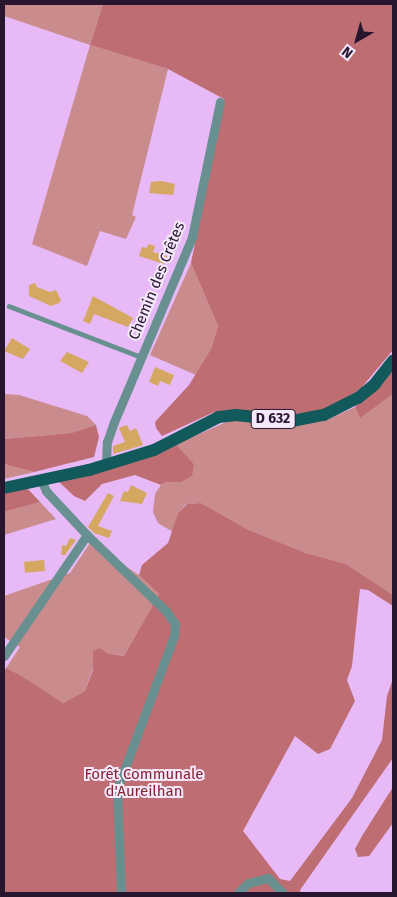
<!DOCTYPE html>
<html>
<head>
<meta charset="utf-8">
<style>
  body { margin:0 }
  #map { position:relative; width:397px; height:897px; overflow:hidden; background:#e7b9f7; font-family:"Fira Sans",sans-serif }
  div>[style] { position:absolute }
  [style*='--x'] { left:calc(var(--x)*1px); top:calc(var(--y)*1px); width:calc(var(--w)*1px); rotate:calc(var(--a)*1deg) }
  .green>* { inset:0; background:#ca8b8c }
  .forest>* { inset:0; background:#be6e72 }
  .building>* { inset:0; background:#d5a862; transform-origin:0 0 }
  .lane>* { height:4.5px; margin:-2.25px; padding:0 2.25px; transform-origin:2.25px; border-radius:2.25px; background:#689090 }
  .street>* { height:9px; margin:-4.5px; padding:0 4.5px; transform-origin:4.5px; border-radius:4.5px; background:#689090 }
  .primary>* { height:12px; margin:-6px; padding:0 6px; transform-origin:6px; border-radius:6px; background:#11595b }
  span { translate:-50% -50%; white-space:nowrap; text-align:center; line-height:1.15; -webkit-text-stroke:4px #f6e8fb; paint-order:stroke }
  .shield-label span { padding:1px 4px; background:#f6e8fb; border:1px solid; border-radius:4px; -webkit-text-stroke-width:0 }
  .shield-label { font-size:14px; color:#27162d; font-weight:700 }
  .street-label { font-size:15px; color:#27162d }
  .park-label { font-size:15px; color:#852330 }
  .frame { position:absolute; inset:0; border:5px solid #27162d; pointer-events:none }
  .north { position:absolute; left:332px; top:15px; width:50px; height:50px; -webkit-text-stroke:4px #f6e8fb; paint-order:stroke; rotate:218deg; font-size:14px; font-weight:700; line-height:20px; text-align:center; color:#27162d }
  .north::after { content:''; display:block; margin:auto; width:18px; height:22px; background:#27162d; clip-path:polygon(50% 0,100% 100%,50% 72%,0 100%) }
</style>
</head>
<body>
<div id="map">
  <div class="green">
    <div style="clip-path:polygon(4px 4px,103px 4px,90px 45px,168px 69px,132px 215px,136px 217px,126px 239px,100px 231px,87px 266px,32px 244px,90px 45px,4px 16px)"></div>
    <div style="clip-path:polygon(191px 263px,218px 326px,211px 349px,196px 375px,150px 355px)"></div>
    <div style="clip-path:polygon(4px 394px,19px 395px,87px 416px,96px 425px,71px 433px,4px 439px)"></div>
    <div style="clip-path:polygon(393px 394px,393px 595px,346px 564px,306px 553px,249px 530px,201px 503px,186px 504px,178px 513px,173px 532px,158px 523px,153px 512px,155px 494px,161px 485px,166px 482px,181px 482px,194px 464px,176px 444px,229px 421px,327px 420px,355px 407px,360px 417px)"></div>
    <div style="clip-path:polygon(4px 464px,34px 472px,4px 479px)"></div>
    <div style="clip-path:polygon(40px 502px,56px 519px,4px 535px,4px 512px)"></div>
    <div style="clip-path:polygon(90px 543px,139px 575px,159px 594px,124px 656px,109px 654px,100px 648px,85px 691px,63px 703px,6px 668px,20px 647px,4px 637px,4px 596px,70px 573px)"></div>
  </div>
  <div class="forest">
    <div style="clip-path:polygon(103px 4px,393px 4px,393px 350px,362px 387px,342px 402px,321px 411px,296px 414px,229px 410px,212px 413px,162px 436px,156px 428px,155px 422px,189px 385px,211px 349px,218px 326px,191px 263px,224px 99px,168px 69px,90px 45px)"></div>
    <div style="clip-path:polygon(393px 365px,393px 394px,360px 418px,355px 407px)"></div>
    <div style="clip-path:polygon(96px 425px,99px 437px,94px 457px,34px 472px,4px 464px,4px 439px,71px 433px)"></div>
    <div style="clip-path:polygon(176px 444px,194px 464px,192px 476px,181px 482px,166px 482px,161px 485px,135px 475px,102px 484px,85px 501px,74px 496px,58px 481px)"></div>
    <div style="clip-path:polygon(26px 487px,40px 502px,4px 512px,4px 493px)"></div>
    <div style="clip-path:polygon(201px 503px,249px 530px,306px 553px,346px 564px,393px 595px,393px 606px,368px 590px,360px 589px,352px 666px,347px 680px,355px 701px,330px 749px,318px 754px,295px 736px,243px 831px,280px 879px,290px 881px,352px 798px,382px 740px,387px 696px,393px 679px,393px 758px,300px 890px,301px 893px,4px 893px,4px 671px,6px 668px,21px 676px,63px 703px,85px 691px,93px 670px,93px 651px,100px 648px,109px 654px,124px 656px,159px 594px,139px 575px,142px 565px,168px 543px,178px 513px,187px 504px)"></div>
    <div style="clip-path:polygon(393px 787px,393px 823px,369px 856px,358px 857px,355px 849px,362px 836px)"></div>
  </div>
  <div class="building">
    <div style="clip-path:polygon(161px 181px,175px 184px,173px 195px,149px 193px,151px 182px)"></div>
    <div style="clip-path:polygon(148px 244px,155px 246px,153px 252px,167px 256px,164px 264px,139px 256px,142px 247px,147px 248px)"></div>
    <div style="clip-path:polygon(35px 283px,37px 287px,50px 292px,56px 290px,61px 300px,59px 303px,51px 306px,29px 296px,29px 285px)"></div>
    <div style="clip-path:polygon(93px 296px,133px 318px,128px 327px,94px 314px,90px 324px,83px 321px)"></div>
    <div style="clip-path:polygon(12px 338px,30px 349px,23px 359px,4px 351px)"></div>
    <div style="clip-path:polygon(67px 352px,89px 362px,82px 373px,60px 361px)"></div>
    <div style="clip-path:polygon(155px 367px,174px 375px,170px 385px,160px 381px,158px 386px,149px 382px)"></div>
    <div style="clip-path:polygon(127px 425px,130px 431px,136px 428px,143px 445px,113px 454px,113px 446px,125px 442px,119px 428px)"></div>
    <div style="clip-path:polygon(131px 485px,147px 493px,142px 504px,120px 501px,124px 491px,128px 492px)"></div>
    <div style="clip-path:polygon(108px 493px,114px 496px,98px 526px,112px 531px,109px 538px,94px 533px,88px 527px)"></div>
    <div style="clip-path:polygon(70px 538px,76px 540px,65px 555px,61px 555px,62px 545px,66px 546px)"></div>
    <div style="left:44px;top:560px;width:11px;height:20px;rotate:85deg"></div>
  </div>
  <div class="lane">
    <div style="--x:9;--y:306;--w:142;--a:21.1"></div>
  </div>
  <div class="street">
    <div style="--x:106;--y:465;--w:23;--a:-88"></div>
    <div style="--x:107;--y:442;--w:21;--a:-71"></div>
    <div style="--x:114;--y:422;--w:201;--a:-67.1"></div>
    <div style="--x:192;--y:237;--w:138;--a:-78.3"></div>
    <div style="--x:87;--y:535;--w:110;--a:43.9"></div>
    <div style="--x:166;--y:611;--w:16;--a:55"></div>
    <div style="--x:175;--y:624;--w:12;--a:95"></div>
    <div style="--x:174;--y:636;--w:163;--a:110.4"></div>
    <div style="--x:117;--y:789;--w:104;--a:87.8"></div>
    <div style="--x:4;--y:656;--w:147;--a:-55.6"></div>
    <div style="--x:87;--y:535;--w:60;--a:-133"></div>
    <div style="--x:46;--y:491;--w:12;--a:-114"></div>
    <div style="--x:238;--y:893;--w:14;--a:-45"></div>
    <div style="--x:248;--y:883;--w:21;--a:-14"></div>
    <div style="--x:268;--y:878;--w:21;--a:45"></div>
  </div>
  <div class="primary">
    <div style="--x:4;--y:488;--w:87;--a:-12"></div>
    <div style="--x:89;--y:470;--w:68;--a:-17.1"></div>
    <div style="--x:154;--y:450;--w:73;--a:-26.9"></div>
    <div style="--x:219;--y:417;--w:17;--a:-7"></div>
    <div style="--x:236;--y:415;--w:56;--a:6.1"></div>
    <div style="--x:292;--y:421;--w:33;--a:-11"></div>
    <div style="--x:324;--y:415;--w:38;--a:-27"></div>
    <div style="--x:358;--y:398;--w:21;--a:-39"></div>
    <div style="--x:374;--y:385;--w:31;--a:-52"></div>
  </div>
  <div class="shield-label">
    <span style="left:273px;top:419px">D 632</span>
  </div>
  <div class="street-label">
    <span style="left:157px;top:281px;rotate:-68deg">Chemin des Crêtes</span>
  </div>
  <div class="park-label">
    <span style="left:144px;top:783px">Forêt Communale<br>d'Aureilhan</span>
  </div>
  <div class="frame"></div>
  <div class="north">N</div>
</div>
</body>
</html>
